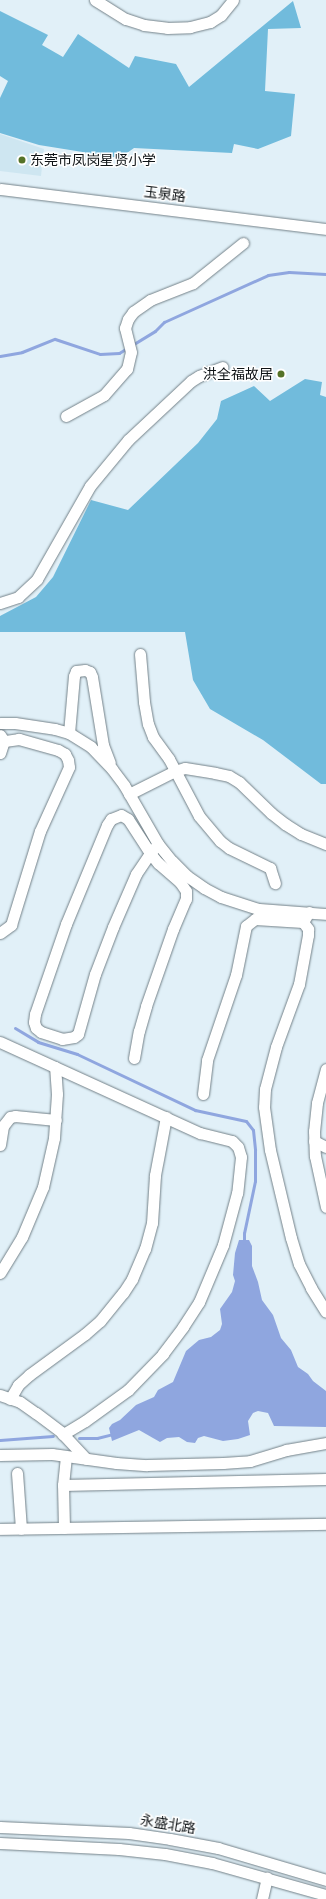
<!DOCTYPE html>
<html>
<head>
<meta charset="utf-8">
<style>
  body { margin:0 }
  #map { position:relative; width:326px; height:1899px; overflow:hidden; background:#e1f0f8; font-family:Commissioner,"Noto Sans SC",sans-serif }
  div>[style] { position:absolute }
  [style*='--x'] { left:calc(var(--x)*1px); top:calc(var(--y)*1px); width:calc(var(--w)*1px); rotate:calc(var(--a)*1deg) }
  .built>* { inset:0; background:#cee6f1 }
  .forest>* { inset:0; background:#71bbdc }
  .water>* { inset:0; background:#8fa6df }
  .stream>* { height:3px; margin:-1.5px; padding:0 1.5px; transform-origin:1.5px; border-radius:1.5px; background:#8fa6df }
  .roads { filter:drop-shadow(0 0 1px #738188) drop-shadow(0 0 1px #738188) }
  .minor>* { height:11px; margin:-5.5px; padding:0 5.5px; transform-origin:5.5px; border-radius:5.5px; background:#fff }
  .dots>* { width:11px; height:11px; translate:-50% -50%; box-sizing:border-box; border:2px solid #fff; border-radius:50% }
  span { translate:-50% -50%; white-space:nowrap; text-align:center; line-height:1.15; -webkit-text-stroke:3px #fff; paint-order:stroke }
  .poi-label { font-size:14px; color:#0f1417 }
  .left { translate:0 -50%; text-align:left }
  .right { translate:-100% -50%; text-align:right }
  .street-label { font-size:14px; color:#0f1417 }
</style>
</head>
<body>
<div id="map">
  <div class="built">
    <div style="clip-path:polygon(0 134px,44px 149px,41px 176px,0 171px)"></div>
  </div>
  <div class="forest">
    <div style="clip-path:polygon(293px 1px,301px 28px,268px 29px,265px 91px,295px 94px,291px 136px,258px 149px,234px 144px,232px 153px,134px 148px,120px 158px,39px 145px,0 133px,0 98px,8px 81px,0 76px,0 11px,48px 35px,42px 45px,63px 57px,78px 34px,129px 68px,135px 56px,176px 64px,189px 87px)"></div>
    <div style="clip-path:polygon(305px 379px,322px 382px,320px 395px,326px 397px,326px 784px,321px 784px,263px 740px,210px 709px,193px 680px,185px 632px,0 632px,0 616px,36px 597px,53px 577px,91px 500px,128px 510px,198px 443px,217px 419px,221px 401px,254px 386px,270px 401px)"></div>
  </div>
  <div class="water">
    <div style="clip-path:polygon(239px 1240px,249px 1240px,252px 1246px,252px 1266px,258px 1282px,262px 1300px,273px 1315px,281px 1338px,291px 1350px,298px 1367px,308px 1374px,313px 1381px,326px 1391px,326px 1427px,274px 1426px,268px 1413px,258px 1411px,253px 1413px,248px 1421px,250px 1435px,238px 1439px,223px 1441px,204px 1436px,198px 1438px,195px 1443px,187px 1442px,179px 1437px,167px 1438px,160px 1442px,139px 1430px,112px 1441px,109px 1428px,112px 1424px,120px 1420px,136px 1405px,154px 1397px,158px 1390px,173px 1382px,186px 1351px,199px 1340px,211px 1337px,220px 1330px,222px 1324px,220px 1309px,232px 1292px,235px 1281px,233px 1275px,235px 1253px)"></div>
  </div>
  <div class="stream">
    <div style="--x:0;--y:356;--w:22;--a:-10"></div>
    <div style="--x:22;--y:352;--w:35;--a:-22"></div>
    <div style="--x:55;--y:339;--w:47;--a:18.4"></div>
    <div style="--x:100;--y:354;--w:19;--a:-3"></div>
    <div style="--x:119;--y:353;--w:42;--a:-31.4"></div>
    <div style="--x:155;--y:331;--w:13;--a:-45"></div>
    <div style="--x:164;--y:322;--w:114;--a:-24.3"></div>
    <div style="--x:268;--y:275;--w:21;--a:-8"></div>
    <div style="--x:289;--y:272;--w:37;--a:3"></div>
    <div style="--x:15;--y:1028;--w:27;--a:31"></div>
    <div style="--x:38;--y:1042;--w:41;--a:17.1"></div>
    <div style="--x:77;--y:1054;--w:131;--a:25.4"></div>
    <div style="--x:195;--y:1110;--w:52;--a:12.2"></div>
    <div style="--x:246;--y:1121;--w:11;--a:52"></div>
    <div style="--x:253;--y:1130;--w:20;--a:84"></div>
    <div style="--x:255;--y:1150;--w:31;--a:90"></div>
    <div style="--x:255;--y:1181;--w:53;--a:101.9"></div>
    <div style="--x:244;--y:1233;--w:10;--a:90"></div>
    <div style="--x:79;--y:1438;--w:18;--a:0"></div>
    <div style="--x:97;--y:1438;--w:16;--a:-14"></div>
    <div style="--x:0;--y:1440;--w:53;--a:-4.3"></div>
  </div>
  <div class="roads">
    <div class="minor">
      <div style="--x:95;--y:0;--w:36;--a:32"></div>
      <div style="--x:126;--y:19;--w:19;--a:18"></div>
      <div style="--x:144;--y:25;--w:23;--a:7"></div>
      <div style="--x:167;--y:28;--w:23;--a:-2"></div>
      <div style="--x:190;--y:27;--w:21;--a:-14"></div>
      <div style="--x:210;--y:22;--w:13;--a:-32"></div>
      <div style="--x:221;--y:15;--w:19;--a:-51"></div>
      <div style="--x:0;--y:189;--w:328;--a:7"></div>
      <div style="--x:66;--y:416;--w:43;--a:-28.9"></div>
      <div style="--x:104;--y:395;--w:35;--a:-49"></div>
      <div style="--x:127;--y:369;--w:17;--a:-77"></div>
      <div style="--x:131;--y:352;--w:25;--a:-104"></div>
      <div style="--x:125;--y:328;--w:9;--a:-72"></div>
      <div style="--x:128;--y:319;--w:9;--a:-54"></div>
      <div style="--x:133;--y:312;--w:21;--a:-35"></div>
      <div style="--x:150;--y:300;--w:46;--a:-21.6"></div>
      <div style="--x:193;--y:283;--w:64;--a:-38.7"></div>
      <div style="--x:0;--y:603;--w:19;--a:-18"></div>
      <div style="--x:18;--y:597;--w:26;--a:-43"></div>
      <div style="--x:37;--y:579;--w:107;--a:-60.3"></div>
      <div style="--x:90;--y:486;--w:60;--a:-50.4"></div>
      <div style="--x:128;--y:440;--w:86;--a:-43.1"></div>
      <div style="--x:191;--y:381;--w:9;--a:-32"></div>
      <div style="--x:199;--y:376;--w:25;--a:-21"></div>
      <div style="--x:140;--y:654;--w:48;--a:85.2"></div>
      <div style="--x:144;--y:702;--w:22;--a:80"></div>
      <div style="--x:148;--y:724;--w:14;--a:69"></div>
      <div style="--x:153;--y:737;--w:27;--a:54"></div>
      <div style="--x:169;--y:759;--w:64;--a:62.2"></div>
      <div style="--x:199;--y:816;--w:33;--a:50"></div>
      <div style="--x:220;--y:841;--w:11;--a:38"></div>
      <div style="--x:229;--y:848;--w:46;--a:26"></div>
      <div style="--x:270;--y:868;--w:16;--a:72"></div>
      <div style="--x:0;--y:723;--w:15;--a:0"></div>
      <div style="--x:15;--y:723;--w:40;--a:8.5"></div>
      <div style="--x:55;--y:729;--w:15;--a:16"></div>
      <div style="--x:69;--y:733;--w:26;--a:32"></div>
      <div style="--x:91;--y:747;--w:30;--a:46"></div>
      <div style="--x:112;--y:769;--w:20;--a:53"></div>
      <div style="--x:124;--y:785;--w:68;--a:60"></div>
      <div style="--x:158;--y:844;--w:22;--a:51"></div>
      <div style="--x:172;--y:861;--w:21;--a:45"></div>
      <div style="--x:187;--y:876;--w:21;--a:35"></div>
      <div style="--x:204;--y:888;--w:19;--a:28"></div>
      <div style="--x:221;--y:897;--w:39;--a:18"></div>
      <div style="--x:258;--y:909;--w:68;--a:4.2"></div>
      <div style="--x:69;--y:733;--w:57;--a:-85"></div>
      <div style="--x:74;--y:676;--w:5;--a:-68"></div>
      <div style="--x:76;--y:671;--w:9;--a:-6"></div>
      <div style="--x:85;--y:670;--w:5;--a:22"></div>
      <div style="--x:90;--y:672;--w:5;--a:68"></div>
      <div style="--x:92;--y:677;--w:69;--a:80.8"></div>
      <div style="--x:103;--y:745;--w:19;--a:69"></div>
      <div style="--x:0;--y:753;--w:13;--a:-72"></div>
      <div style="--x:4;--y:741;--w:7;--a:-124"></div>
      <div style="--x:129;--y:794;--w:51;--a:-26.6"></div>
      <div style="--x:175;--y:771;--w:10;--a:-17"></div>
      <div style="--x:185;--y:768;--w:30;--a:9"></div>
      <div style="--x:215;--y:773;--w:14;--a:12"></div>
      <div style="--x:229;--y:776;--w:12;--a:31"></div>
      <div style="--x:239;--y:782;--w:45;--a:44.1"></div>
      <div style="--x:271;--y:813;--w:18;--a:38"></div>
      <div style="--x:285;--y:824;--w:19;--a:32"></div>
      <div style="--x:301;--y:834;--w:27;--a:22"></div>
      <div style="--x:309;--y:912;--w:12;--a:121"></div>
      <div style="--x:303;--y:922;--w:9;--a:54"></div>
      <div style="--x:308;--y:929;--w:6;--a:90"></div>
      <div style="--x:308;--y:935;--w:50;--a:100.4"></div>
      <div style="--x:299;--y:984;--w:67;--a:110.1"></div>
      <div style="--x:276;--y:1047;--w:43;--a:104.7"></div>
      <div style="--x:265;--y:1089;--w:18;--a:93"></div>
      <div style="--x:264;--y:1107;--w:43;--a:82.1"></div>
      <div style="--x:270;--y:1150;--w:90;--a:76.6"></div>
      <div style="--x:291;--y:1238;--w:27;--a:73"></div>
      <div style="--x:299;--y:1264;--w:27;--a:63"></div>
      <div style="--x:311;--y:1288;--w:28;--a:58"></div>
      <div style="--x:0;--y:933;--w:14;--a:-36"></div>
      <div style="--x:11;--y:925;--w:98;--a:-72.9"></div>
      <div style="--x:40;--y:831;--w:70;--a:-65.6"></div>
      <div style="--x:69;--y:767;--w:7;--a:-98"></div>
      <div style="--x:68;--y:760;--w:7;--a:-117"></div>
      <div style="--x:65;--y:754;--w:8;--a:-150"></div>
      <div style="--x:58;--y:750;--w:41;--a:-164.2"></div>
      <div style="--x:19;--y:739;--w:15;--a:172"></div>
      <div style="--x:0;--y:1042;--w:220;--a:24.5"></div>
      <div style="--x:200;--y:1133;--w:33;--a:14"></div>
      <div style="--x:232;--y:1141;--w:8;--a:45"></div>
      <div style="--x:238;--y:1147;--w:10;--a:73"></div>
      <div style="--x:241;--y:1157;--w:36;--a:96"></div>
      <div style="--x:237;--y:1193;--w:54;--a:105.1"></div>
      <div style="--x:223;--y:1245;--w:62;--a:112.8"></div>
      <div style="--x:199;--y:1302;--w:30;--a:123"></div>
      <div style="--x:183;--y:1327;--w:34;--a:127"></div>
      <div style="--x:163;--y:1354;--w:50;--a:134.2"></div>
      <div style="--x:128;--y:1390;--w:53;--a:144.2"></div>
      <div style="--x:85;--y:1421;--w:26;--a:149"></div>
      <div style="--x:134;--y:1058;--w:27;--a:-80"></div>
      <div style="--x:139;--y:1031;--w:26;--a:-74"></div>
      <div style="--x:146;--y:1006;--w:82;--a:-70.7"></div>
      <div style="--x:173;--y:929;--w:33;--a:-67"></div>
      <div style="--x:186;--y:899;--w:8;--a:-90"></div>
      <div style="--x:186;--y:891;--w:11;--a:-124"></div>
      <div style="--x:180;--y:882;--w:29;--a:-139"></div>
      <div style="--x:158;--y:863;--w:13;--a:-129"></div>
      <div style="--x:150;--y:853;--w:40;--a:-122.9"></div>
      <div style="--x:128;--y:819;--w:8;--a:-150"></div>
      <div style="--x:121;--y:815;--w:11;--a:158"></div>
      <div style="--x:111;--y:819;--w:7;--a:124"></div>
      <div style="--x:107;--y:825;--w:107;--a:112.5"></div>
      <div style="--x:66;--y:924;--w:95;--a:109"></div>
      <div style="--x:35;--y:1014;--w:8;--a:97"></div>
      <div style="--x:34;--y:1022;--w:6;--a:72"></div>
      <div style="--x:36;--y:1028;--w:6;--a:39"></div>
      <div style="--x:41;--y:1032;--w:22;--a:18"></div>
      <div style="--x:62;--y:1039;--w:12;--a:-9"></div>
      <div style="--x:74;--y:1037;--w:5;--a:-37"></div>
      <div style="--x:78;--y:1034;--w:62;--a:-74.2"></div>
      <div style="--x:95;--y:974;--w:50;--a:-69"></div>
      <div style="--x:113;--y:927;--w:58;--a:-66.5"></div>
      <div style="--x:136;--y:874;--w:25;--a:-56"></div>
      <div style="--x:150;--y:853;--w:12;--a:-48"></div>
      <div style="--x:326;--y:1069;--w:35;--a:105"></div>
      <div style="--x:317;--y:1103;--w:28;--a:96"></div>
      <div style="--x:314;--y:1131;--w:25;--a:88"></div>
      <div style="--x:315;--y:1156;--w:52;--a:77.8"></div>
      <div style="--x:203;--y:1094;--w:34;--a:-83"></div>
      <div style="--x:207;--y:1060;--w:90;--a:-71.2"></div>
      <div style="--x:236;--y:975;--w:50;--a:-78.5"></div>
      <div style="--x:246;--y:926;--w:11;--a:-38"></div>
      <div style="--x:255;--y:919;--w:48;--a:3.6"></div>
      <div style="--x:314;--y:1141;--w:13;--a:27"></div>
      <div style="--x:0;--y:1145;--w:19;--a:-81"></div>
      <div style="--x:3;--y:1126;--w:11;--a:-52"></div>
      <div style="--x:10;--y:1117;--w:5;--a:-11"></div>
      <div style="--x:15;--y:1116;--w:41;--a:5.6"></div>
      <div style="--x:0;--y:1273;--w:42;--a:-58.6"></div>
      <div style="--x:22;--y:1237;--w:54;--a:-67.2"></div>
      <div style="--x:43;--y:1187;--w:50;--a:-77.3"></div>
      <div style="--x:54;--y:1138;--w:44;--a:-86.1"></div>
      <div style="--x:57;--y:1094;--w:27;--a:-94"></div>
      <div style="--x:0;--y:1395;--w:21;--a:19"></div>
      <div style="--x:20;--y:1402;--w:19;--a:35"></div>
      <div style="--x:36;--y:1413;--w:31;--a:37"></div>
      <div style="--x:61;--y:1432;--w:37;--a:47"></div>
      <div style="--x:10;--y:1399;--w:16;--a:-60"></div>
      <div style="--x:18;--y:1385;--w:15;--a:-42"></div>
      <div style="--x:29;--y:1375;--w:69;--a:-36.2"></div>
      <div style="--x:85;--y:1334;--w:20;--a:-41"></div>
      <div style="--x:100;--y:1321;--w:36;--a:-51"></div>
      <div style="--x:123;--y:1293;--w:17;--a:-57"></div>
      <div style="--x:132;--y:1279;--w:33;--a:-67"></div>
      <div style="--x:145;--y:1249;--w:27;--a:-75"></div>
      <div style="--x:152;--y:1223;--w:48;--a:-86.4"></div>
      <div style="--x:155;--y:1175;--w:59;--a:-79.3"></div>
      <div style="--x:0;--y:1455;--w:52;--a:-1.1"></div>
      <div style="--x:52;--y:1454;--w:65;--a:8"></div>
      <div style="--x:116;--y:1463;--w:31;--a:4"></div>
      <div style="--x:147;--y:1465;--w:76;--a:-1.5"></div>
      <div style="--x:223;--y:1463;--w:27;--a:-4"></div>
      <div style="--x:250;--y:1461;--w:38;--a:-17"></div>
      <div style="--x:286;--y:1450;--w:41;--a:-9.9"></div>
      <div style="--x:17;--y:1473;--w:56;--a:85.9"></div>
      <div style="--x:63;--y:1485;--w:263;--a:-1.3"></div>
      <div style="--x:64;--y:1528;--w:43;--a:-91.3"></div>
      <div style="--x:63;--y:1485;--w:28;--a:-84"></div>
      <div style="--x:0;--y:1529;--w:326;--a:-0.9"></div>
      <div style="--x:0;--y:1827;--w:129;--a:2.7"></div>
      <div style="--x:129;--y:1833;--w:41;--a:8.3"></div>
      <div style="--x:170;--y:1839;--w:49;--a:10.6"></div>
      <div style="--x:218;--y:1848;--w:113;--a:16.5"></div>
      <div style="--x:0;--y:1843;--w:119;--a:2.9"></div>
      <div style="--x:119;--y:1849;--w:46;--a:6.2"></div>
      <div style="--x:165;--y:1854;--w:48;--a:10.8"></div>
      <div style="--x:212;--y:1863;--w:118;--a:15.7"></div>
      <div style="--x:262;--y:1899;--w:22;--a:-77"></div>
    </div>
  </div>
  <div class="dots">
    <div style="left:22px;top:160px;background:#557328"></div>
    <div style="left:281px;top:374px;background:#557328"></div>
  </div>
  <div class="poi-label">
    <span class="left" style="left:30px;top:160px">东莞市凤岗星贤小学</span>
    <span class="right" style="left:273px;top:374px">洪全福故居</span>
  </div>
  <div class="street-label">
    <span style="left:165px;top:194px;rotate:7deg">玉泉路</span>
    <span style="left:168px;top:1824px;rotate:9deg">永盛北路</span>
  </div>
</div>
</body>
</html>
